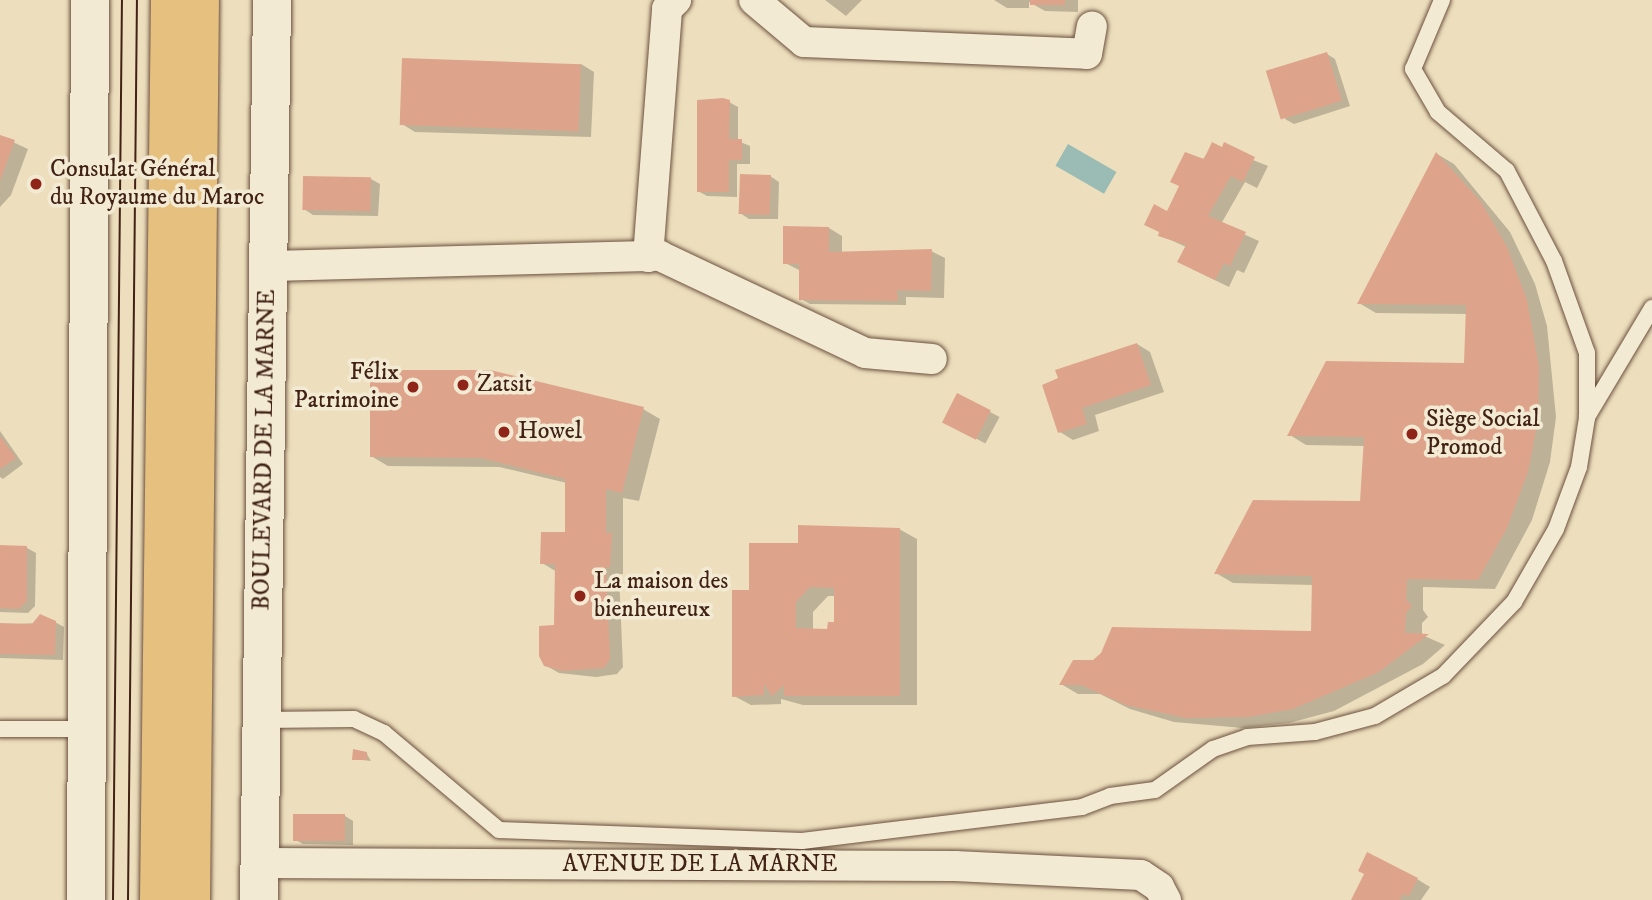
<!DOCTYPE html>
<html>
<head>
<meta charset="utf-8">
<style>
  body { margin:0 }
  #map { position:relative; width:1652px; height:900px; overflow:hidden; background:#eddfbd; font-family:"IM FELL DW Pica",serif }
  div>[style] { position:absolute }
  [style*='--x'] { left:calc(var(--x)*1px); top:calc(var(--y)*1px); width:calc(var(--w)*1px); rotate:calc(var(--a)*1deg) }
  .water>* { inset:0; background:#9abcb5; transform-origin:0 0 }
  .shadow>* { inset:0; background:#0003; transform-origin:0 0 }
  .building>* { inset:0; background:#dea48b; transform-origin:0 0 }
  .roads { filter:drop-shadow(0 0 2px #6c513f) drop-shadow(0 0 2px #6c513f) }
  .lane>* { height:16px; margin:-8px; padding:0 8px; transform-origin:8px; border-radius:8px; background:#f3ead4 }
  .street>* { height:30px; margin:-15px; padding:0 15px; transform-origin:15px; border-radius:15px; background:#f3ead4 }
  .secondary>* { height:38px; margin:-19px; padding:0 19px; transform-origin:19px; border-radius:19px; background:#f3ead4 }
  .primary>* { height:38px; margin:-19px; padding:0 19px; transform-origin:19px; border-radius:19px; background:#e6c07e }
  .tram>* { height:2px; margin:-1px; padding:0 1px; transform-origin:1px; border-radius:1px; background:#412215 }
  .dots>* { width:19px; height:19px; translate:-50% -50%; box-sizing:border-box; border:4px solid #f3ead4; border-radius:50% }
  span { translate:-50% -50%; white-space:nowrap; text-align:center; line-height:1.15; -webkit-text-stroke:7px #f3ead4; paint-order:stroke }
  .poi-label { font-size:24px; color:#412215 }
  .left { translate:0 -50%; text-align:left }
  .right { translate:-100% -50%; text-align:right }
  .street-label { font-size:24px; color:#412215 }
</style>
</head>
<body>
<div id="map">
  <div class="water">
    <div style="left:1068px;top:144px;width:56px;height:25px;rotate:30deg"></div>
  </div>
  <div class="shadow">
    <div style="clip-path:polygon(825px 0,862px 0,846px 16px)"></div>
    <div style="clip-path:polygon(994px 0,1078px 0,1078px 12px,1045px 11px,1029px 2px,1029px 8px,1007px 8px)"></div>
    <div style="clip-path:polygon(1327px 54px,1335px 59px,1350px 106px,1294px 124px,1285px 119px)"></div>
    <div style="clip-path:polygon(581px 64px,594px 72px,591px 137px,415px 132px,402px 124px)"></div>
    <div style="clip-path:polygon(729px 102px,738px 107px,738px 141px,750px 146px,750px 164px,737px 164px,737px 197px,707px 196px,698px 191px)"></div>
    <div style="clip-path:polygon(0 136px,28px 149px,11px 195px,0 207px)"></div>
    <div style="clip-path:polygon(1213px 144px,1268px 166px,1257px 188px,1245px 182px,1221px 224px,1259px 241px,1244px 273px,1237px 270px,1229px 287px,1192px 269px,1186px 247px,1160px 235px,1168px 213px)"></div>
    <div style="clip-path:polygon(1437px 154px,1454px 164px,1510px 232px,1535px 284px,1547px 326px,1556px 417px,1550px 462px,1532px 520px,1495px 589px,1423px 587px,1423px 610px,1428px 617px,1422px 623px,1422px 635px,1445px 645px,1423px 664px,1334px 711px,1289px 723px,1243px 728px,1174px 722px,1130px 709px,1100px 694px,1078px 694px,1061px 684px,1094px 661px,1312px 633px,1314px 585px,1233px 583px,1216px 573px,1362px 503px,1365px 446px,1306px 445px,1290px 435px,1466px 365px,1467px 314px,1376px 313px,1359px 303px)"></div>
    <div style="clip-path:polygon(770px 176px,779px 182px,778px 219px,749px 219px,740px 213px)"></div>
    <div style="clip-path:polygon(371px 179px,380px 184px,378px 216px,313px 215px,304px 209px)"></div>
    <div style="clip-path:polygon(829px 228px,842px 236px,842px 254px,931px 251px,945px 258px,944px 298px,906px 297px,906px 305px,810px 304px,801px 299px,801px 271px,785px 263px)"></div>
    <div style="clip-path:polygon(1137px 344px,1150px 352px,1164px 392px,1095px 415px,1099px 431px,1073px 440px,1060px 432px)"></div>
    <div style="left:958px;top:395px;width:47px;height:30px;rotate:28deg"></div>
    <div style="clip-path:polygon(643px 409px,660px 419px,639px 501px,623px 498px,623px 574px,619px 574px,623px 667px,617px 674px,596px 677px,559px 673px,545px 665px,556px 627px,557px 572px,542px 563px,573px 534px,567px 483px,499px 467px,388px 466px,371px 456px)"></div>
    <div style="clip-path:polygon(0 431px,23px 464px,3px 479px,0 477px)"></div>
    <div style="clip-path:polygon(evenodd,899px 529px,917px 539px,917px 705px,803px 705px,781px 699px,781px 704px,751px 705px,734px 696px,751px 592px,899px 529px,828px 596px,836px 596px,835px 624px,829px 630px,813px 630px,813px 612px,828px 596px)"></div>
    <div style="clip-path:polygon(0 547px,27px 548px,36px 553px,35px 606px,28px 613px,0 612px)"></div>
    <div style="clip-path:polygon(55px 622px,64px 627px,63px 660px,0 658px,0 625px)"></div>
    <div style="clip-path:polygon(367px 754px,371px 761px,354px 759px)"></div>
    <div style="clip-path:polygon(345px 816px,353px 821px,353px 845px,303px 844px,294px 839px)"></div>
    <div style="clip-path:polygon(1417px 879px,1430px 887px,1421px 900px,1353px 900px)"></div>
  </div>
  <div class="building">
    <div style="left:1030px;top:0;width:35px;height:5px"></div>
    <div style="left:1327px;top:52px;width:51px;height:64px;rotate:73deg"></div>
    <div style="left:402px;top:58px;width:179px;height:67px;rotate:2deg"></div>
    <div style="clip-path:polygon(723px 98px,730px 100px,729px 139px,742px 139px,742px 160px,729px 160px,729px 192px,697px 192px,697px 100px)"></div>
    <div style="clip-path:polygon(0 135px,15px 140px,0 181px)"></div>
    <div style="clip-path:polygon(1212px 142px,1222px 147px,1224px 142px,1255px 157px,1243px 182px,1231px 176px,1208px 216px,1246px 232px,1230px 266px,1224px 263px,1215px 280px,1177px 262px,1186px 245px,1158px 236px,1159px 232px,1144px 225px,1154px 204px,1167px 211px,1179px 186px,1170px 182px,1185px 152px,1204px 159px)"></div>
    <div style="clip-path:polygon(1436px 152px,1481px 202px,1507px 247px,1527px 300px,1539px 367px,1538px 420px,1528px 472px,1507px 528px,1478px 580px,1407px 579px,1406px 599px,1412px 606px,1406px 613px,1405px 633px,1429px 634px,1379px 672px,1293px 709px,1248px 717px,1186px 718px,1126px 705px,1081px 685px,1059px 685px,1073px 660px,1093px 660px,1101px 653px,1112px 627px,1311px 631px,1312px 576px,1214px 574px,1253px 500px,1360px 501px,1364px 437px,1287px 436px,1326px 361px,1464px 363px,1466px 305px,1357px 304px)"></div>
    <div style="left:740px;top:174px;width:31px;height:40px;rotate:2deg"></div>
    <div style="left:303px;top:176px;width:68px;height:34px;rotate:1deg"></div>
    <div style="clip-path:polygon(783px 226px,829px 227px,829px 252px,932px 249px,931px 291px,897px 290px,898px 301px,799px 300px,799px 264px,783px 264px)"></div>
    <div style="clip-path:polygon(1137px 343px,1151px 385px,1082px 408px,1087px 424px,1058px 433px,1042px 385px,1058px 378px,1055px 370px)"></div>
    <div style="clip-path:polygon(370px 370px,490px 370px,644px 407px,622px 493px,606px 489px,606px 533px,612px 533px,610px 567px,606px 567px,610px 659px,604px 668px,563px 671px,544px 666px,539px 656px,539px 626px,554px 625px,555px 564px,540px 564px,541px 532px,565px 532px,565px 479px,481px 458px,370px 457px)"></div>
    <div style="left:957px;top:393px;width:38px;height:33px;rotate:27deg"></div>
    <div style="clip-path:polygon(0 436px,16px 458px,0 469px)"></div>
    <div style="clip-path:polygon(evenodd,798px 525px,900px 528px,900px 696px,784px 696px,784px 685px,772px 696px,764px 684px,764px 695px,732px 697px,732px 590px,749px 590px,749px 543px,798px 543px,798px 525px,810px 587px,834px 588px,834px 622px,828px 622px,827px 629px,796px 628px,796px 602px,810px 587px)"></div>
    <div style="clip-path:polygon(0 545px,27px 546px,27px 601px,19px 609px,0 608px)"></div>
    <div style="clip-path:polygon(40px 614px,56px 621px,55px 655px,0 654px,0 623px,32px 624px)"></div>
    <div style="clip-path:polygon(353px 749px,367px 752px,367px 760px,352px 760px)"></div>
    <div style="left:345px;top:814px;width:27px;height:52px;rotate:90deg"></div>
    <div style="clip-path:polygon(1367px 852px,1418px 878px,1409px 896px,1403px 894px,1400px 900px,1351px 900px,1364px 874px,1358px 871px)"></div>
  </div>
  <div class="roads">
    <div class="lane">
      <div style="--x:1587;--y:417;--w:127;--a:-59.2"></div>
      <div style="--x:262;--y:720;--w:92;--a:-0.6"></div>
      <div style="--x:354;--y:719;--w:33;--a:25"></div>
      <div style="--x:384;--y:733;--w:150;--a:40.1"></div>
      <div style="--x:499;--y:830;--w:303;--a:2.1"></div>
      <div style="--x:802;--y:841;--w:282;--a:-6.9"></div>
      <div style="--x:1082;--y:807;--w:30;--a:-21"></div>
      <div style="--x:1110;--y:796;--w:45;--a:-7.6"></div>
      <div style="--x:1155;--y:790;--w:71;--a:-35.3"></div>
      <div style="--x:1213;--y:749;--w:36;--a:-19"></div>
      <div style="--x:1247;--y:737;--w:68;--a:-4.2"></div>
      <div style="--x:1315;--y:732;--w:62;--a:-14.9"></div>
      <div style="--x:1375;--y:716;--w:79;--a:-30.5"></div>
      <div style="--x:1443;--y:676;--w:103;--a:-46.2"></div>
      <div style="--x:1514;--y:602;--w:84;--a:-60.1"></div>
      <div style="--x:1556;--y:529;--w:66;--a:-69.6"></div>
      <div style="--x:1579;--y:467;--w:50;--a:-80.7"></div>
      <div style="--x:1587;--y:418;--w:65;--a:-90"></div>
      <div style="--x:1587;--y:353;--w:98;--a:-109.7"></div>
      <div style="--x:1554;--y:261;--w:102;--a:-117.6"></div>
      <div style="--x:1507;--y:171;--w:91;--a:-139.5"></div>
      <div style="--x:1438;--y:112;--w:50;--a:-120.2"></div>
      <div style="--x:1413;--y:69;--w:75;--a:-67.2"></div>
      <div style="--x:0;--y:729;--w:88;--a:0"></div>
    </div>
    <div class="street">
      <div style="--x:754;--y:0;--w:65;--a:40"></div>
      <div style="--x:804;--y:42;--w:283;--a:2.4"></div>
      <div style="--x:1087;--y:54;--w:28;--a:-80"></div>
      <div style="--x:648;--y:257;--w:249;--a:-85.6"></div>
      <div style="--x:667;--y:9;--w:13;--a:-45"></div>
      <div style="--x:268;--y:266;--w:392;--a:-1.5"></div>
      <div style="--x:660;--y:256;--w:227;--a:25.3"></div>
      <div style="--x:865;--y:353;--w:67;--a:5.1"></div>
      <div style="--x:260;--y:863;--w:695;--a:0.25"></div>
      <div style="--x:955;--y:866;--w:186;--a:2.8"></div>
      <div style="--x:1141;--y:875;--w:22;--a:34"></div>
      <div style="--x:1159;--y:887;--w:15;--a:62"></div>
    </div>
    <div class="secondary">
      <div style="--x:86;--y:900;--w:900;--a:-89.75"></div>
      <div style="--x:259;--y:900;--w:900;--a:-89.17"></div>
    </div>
    <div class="primary">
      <div style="--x:159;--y:900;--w:900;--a:-89.3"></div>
      <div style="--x:191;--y:900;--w:900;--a:-89.43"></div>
    </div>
  </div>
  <div class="tram">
    <div style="--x:113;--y:900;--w:900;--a:-89.43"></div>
    <div style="--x:128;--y:900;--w:900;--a:-89.43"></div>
  </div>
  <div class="dots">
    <div style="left:36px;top:184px;background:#8f2418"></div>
    <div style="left:463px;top:385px;background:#8f2418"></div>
    <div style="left:413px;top:387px;background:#8f2418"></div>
    <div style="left:504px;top:432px;background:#8f2418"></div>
    <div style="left:1412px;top:434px;background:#8f2418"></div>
    <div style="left:580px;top:596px;background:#8f2418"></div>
  </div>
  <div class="poi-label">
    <span class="left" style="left:50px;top:184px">Consulat Général<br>du Royaume du Maroc</span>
    <span class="right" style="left:399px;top:387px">Félix<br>Patrimoine</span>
    <span class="left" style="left:477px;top:385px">Zatsit</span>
    <span class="left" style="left:1426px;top:434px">Siège Social<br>Promod</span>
    <span class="left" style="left:518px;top:432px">Howel</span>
    <span class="left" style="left:594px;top:596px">La maison des<br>bienheureux</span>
  </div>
  <div class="street-label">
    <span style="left:265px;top:450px;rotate:-89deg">BOULEVARD DE LA MARNE</span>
    <span style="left:700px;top:865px">AVENUE DE LA MARNE</span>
  </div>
</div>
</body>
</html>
